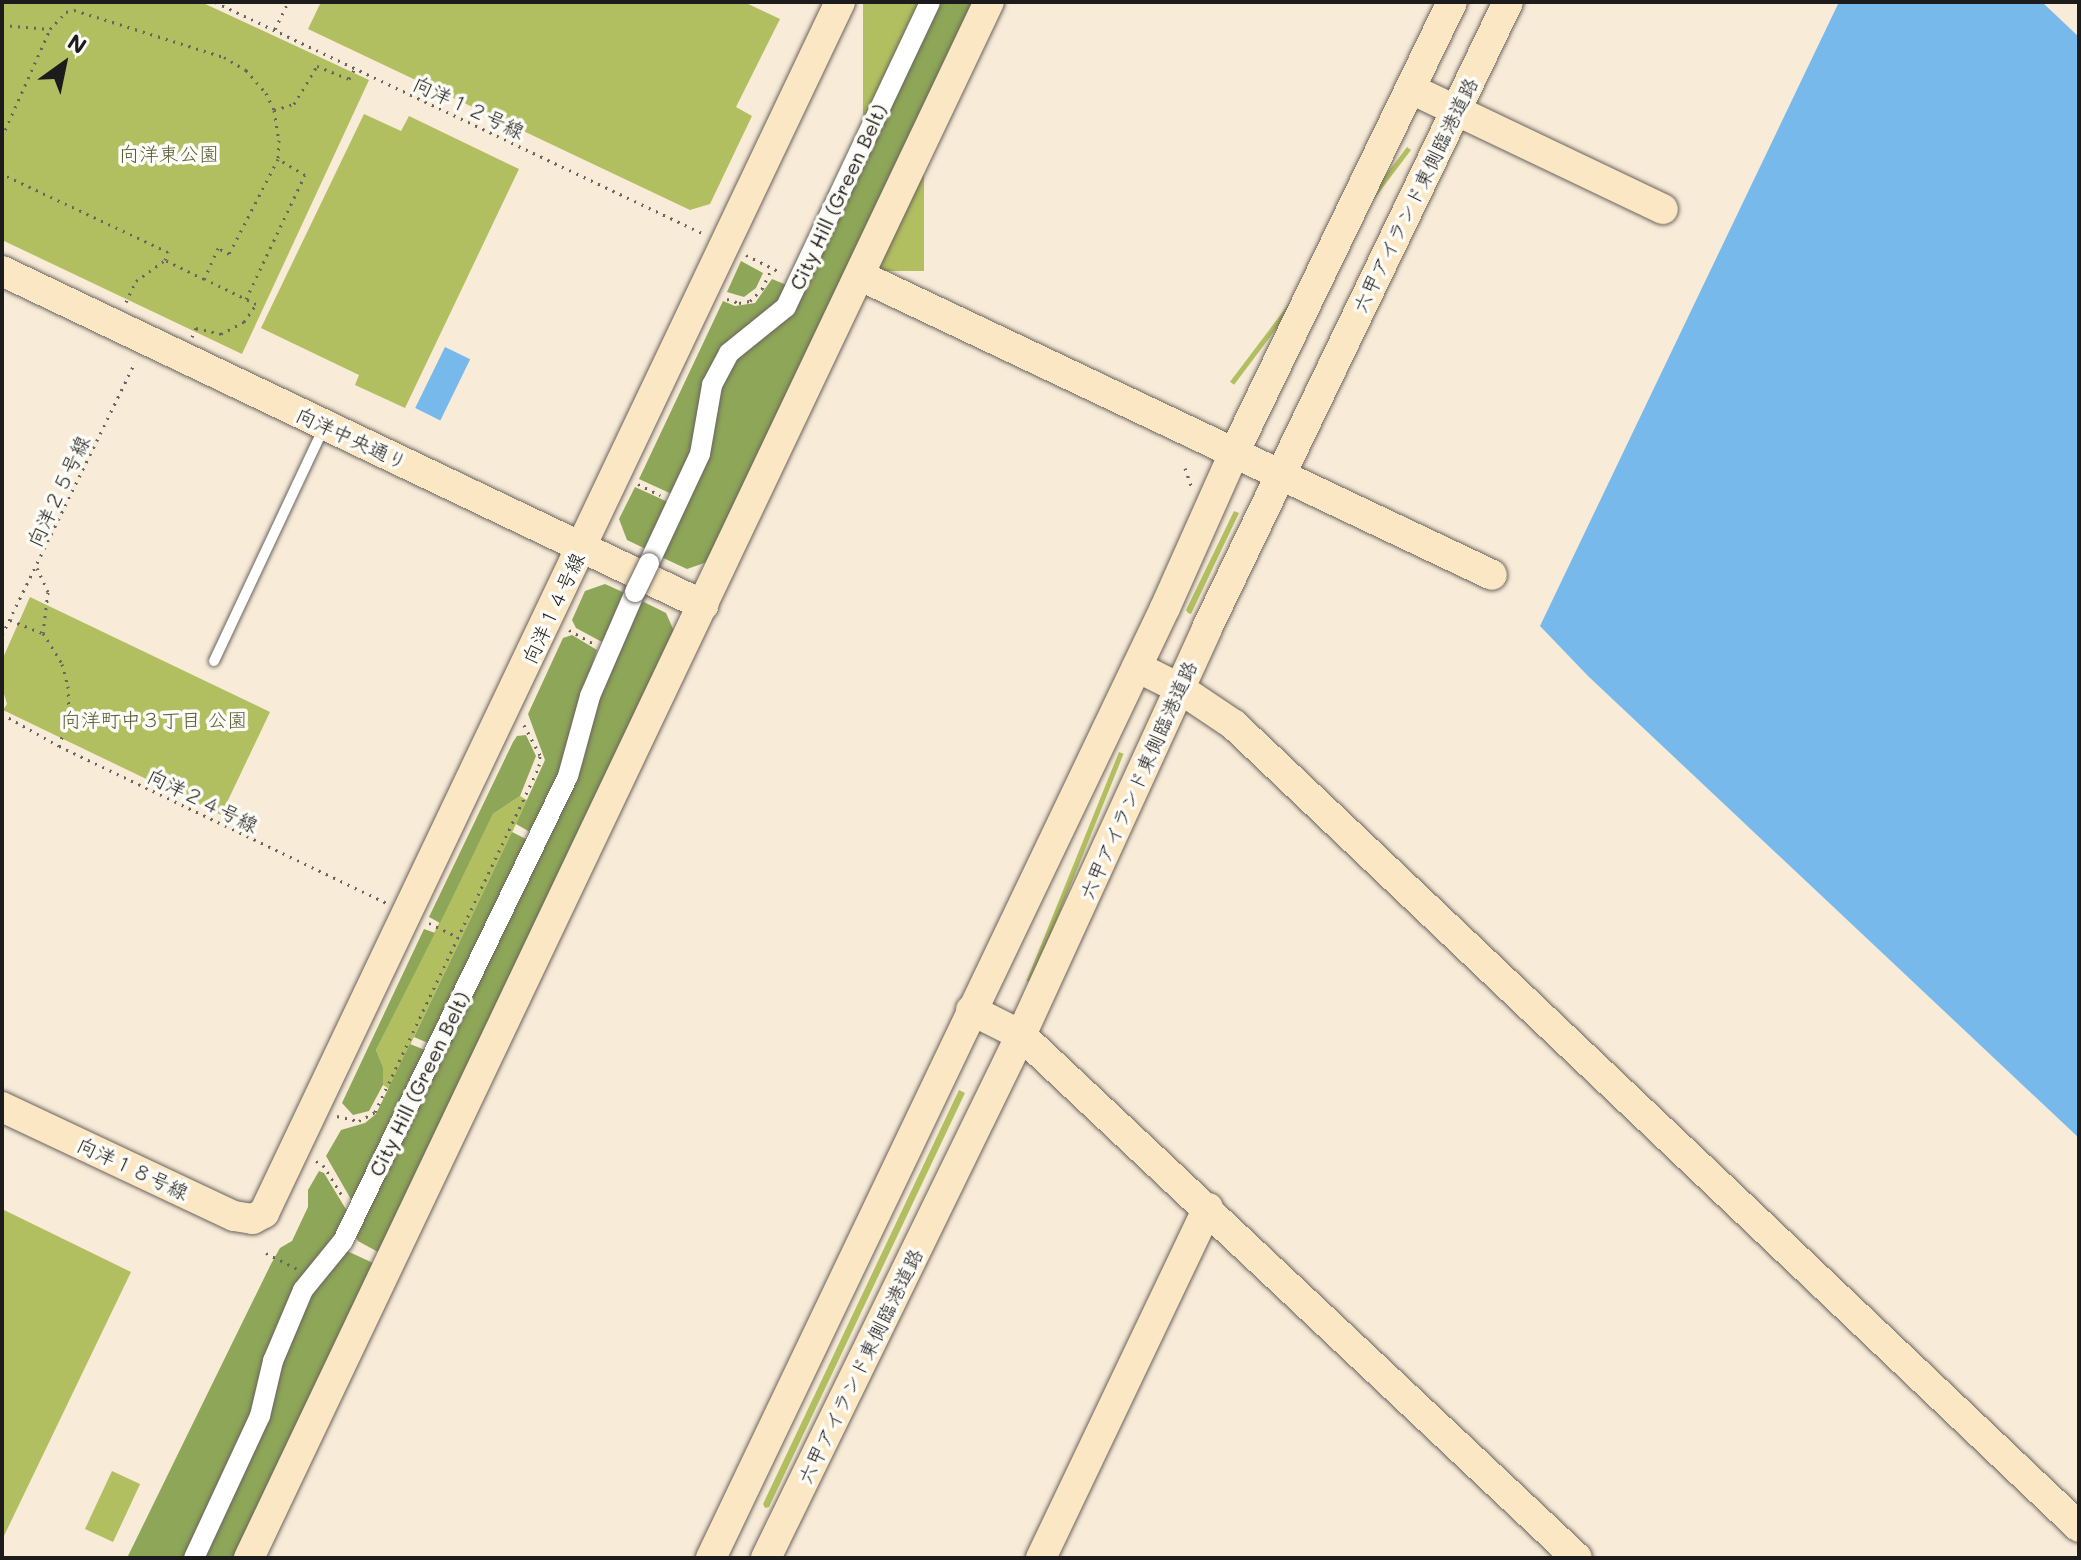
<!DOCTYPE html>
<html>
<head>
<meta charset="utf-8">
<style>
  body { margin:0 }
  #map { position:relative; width:2081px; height:1560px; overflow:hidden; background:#f8ebd8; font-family:Mali,"Klee One",sans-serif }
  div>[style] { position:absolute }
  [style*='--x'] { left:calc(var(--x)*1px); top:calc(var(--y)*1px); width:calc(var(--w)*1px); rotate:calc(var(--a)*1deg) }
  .green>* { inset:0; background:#b2bf61; transform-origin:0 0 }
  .forest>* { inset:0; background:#8da657 }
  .water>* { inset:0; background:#78b9ec; transform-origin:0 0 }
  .path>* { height:3px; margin-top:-1.5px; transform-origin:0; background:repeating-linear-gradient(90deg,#69645e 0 2px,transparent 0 8px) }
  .roads { filter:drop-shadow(0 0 2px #69645e) drop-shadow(0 0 2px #69645e) }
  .lane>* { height:10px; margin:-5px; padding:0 5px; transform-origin:5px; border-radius:5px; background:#fff }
  .street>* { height:20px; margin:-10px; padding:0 10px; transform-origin:10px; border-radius:10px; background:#fff }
  .secondary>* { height:30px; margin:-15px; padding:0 15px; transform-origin:15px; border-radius:15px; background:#fbe7c3 }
  .bridges { filter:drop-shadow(0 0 2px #69645e) drop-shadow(0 0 2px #69645e) }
  .street-bridge>* { height:20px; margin:-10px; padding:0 10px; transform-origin:10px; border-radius:10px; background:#fff }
  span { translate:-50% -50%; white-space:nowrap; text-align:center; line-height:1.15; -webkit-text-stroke:7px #fdfcf7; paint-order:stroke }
  .street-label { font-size:20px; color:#1c1c1c }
  .park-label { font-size:20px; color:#585d38 }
  .frame { position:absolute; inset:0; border:4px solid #1c1c1c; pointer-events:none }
  .north { position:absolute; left:24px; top:24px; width:80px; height:80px; -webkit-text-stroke:6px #fdfcf7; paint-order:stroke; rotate:33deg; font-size:22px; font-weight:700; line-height:32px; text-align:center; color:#1c1c1c }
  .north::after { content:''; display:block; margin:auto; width:28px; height:36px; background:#1c1c1c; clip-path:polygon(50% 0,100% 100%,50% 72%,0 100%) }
</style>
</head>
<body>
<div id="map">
  <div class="green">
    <div style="clip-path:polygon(2px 2px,201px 2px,369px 80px,242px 354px,2px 240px)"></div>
    <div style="clip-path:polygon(321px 2px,744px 2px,780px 19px,736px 107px,752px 116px,710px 204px,690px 210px,308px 29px)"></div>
    <div style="left:863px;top:2px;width:61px;height:269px"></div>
    <div style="clip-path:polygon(364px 114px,401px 131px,409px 116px,519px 169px,405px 408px,355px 385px,359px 375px,261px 328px)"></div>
    <div style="left:1407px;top:147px;width:5px;height:294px;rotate:37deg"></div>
    <div style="clip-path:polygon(1234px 511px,1239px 513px,1191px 614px,1188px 613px,1186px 610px)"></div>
    <div style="clip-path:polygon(30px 597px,270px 712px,221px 815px,3px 710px,7px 704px,2px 687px,2px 660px)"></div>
    <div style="left:1119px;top:752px;width:5px;height:247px;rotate:22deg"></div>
    <div style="clip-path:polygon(520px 796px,527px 800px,516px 824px,389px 1089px,383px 1085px,383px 1067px,376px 1050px,493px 814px)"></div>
    <div style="clip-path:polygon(959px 1090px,965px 1093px,769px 1507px,765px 1508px,763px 1504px)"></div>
    <div style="clip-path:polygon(2px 1209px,131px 1272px,2px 1540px)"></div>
    <div style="left:112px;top:1471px;width:31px;height:64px;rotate:25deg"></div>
  </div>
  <div class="forest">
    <div style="clip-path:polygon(936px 2px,973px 2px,707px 562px,687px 569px,659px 556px,730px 363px,782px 317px)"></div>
    <div style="clip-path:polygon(741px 261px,763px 273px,756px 288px,744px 297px,727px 292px)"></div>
    <div style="clip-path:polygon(772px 279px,789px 286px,785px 297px,736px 339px,697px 443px,674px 495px,639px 479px,723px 301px,735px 306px,755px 303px)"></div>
    <div style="clip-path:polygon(635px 487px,670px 503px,648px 550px,627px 540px,619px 519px)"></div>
    <div style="clip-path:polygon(605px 584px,627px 594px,602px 642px,576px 628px,572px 620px,585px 591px)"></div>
    <div style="clip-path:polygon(638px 599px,666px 613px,674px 631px,378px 1252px,358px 1241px,355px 1235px,582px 765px,602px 685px)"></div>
    <div style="clip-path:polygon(572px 635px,597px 650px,572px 726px,566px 759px,530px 832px,516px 824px,545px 760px,528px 714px,563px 638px)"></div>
    <div style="clip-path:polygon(526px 735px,536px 756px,520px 796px,493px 814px,440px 923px,429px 917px,513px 742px,517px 736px)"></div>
    <div style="clip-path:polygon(512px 832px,528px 840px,428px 1043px,414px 1037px)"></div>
    <div style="clip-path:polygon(424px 929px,435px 933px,376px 1050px,383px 1067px,383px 1085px,369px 1111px,353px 1115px,342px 1103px)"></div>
    <div style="clip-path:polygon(410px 1044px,425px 1050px,352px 1201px,326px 1156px,341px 1130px,365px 1123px,376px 1114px)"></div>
    <div style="clip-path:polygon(319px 1171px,324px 1173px,347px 1211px,215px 1494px,183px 1558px,127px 1558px,271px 1264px,280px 1248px,292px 1241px,308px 1207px,308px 1190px)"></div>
    <div style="clip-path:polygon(345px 1250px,373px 1263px,233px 1558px,202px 1558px,303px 1307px)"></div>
  </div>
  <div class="water">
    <div style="clip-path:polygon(1839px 2px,2042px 2px,2079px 37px,2079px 1138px,1588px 676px,1540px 626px)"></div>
    <div style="left:445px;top:347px;width:28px;height:68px;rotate:26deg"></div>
  </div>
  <div class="path">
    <div style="--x:215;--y:2;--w:541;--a:25.38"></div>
    <div style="--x:2;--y:25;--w:48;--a:4.8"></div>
    <div style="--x:275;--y:29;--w:30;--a:-64"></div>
    <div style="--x:274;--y:110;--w:21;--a:-17"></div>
    <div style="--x:294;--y:104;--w:44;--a:-58.8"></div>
    <div style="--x:317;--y:66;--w:35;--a:22"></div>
    <div style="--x:349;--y:79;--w:13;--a:-61"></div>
    <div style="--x:2;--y:137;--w:118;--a:-66"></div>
    <div style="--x:50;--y:29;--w:23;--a:-47"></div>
    <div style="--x:66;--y:12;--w:8;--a:-14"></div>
    <div style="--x:74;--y:10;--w:157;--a:17.4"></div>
    <div style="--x:224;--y:57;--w:26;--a:31"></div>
    <div style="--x:246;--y:70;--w:30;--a:49"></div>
    <div style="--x:266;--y:93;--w:19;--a:65"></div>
    <div style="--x:274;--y:110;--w:30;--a:81"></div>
    <div style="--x:279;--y:140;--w:19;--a:93"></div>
    <div style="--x:278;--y:159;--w:107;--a:117.3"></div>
    <div style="--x:229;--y:254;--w:13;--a:-151"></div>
    <div style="--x:218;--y:248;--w:34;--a:114"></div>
    <div style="--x:204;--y:279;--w:43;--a:-154"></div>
    <div style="--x:165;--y:260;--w:9;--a:-69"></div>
    <div style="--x:168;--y:252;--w:183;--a:-154.8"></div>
    <div style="--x:746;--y:255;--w:40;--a:26.6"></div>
    <div style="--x:246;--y:299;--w:137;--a:-64.6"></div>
    <div style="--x:305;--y:175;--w:31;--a:-149"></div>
    <div style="--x:727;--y:299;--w:13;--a:18"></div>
    <div style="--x:739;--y:303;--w:11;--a:-10"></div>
    <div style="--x:750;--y:301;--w:17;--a:-45"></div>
    <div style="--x:762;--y:289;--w:23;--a:-65"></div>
    <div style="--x:126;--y:302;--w:23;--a:-65"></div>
    <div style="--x:136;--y:281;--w:36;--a:-36"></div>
    <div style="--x:192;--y:337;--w:10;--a:-66"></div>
    <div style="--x:196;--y:328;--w:26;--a:13"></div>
    <div style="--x:221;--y:334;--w:26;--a:-28"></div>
    <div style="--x:244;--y:322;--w:22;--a:-56"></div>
    <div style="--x:256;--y:304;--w:57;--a:-153.9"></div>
    <div style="--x:1185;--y:468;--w:21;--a:71"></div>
    <div style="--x:638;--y:484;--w:25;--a:27"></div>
    <div style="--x:37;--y:568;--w:26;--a:65"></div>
    <div style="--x:48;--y:592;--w:41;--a:97"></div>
    <div style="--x:43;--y:633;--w:36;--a:58"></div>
    <div style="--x:62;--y:664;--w:23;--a:75"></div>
    <div style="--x:68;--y:686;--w:28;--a:88"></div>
    <div style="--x:69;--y:714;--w:34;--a:107"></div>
    <div style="--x:10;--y:620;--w:35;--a:22"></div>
    <div style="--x:569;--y:630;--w:29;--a:29"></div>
    <div style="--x:2;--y:635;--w:304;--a:-64"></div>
    <div style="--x:2;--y:714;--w:65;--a:29.3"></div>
    <div style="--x:59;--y:746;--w:363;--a:25.6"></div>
    <div style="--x:429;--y:923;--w:32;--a:26"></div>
    <div style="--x:337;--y:1116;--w:23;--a:13"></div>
    <div style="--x:359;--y:1121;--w:18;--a:-29"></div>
    <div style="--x:375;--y:1112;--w:383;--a:-64.6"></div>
    <div style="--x:539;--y:766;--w:11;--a:-85"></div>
    <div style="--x:540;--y:755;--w:36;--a:-118"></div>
    <div style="--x:316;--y:1161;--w:8;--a:30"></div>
    <div style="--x:323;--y:1165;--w:36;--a:58"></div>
    <div style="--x:266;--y:1253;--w:36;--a:27"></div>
  </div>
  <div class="roads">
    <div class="lane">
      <div style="--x:214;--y:661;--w:259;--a:-64.8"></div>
    </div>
    <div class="street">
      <div style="--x:649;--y:563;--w:120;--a:-64.9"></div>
      <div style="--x:700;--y:454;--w:70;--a:-80.1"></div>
      <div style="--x:712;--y:385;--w:36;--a:-62"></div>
      <div style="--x:729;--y:353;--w:73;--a:-38.9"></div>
      <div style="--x:786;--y:307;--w:337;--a:-64.7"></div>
      <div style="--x:194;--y:1558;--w:157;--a:-65.1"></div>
      <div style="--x:260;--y:1416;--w:57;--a:-76.7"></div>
      <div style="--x:273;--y:1361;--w:77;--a:-67.1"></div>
      <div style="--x:303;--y:1290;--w:63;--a:-50.8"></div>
      <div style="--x:343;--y:1241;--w:517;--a:-64.18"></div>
      <div style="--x:568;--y:776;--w:83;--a:-74.6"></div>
      <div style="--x:590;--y:696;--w:113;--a:-66.6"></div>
    </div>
    <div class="secondary">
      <div style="--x:1411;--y:89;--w:279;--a:25.5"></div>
      <div style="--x:2;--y:271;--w:777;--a:25.48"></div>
      <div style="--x:861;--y:276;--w:698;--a:25.35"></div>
      <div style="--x:1137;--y:667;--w:47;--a:26.6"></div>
      <div style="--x:1179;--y:688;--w:66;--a:33.9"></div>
      <div style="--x:1234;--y:725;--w:1165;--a:43.5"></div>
      <div style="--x:971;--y:1010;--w:56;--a:26.6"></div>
      <div style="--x:1021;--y:1035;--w:763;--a:43.25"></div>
      <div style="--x:2;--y:1107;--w:256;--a:25.2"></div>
      <div style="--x:234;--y:1216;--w:19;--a:9"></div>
      <div style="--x:253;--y:1219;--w:13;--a:-29"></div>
      <div style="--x:264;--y:1213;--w:1341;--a:-64.56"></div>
      <div style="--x:249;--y:1558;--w:1723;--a:-64.57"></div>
      <div style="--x:711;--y:1558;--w:1053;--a:-64.46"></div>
      <div style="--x:1165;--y:608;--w:170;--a:-66"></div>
      <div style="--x:1234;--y:453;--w:501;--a:-64.2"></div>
      <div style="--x:766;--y:1558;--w:582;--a:-64.01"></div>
      <div style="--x:1021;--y:1035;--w:447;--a:-65.4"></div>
      <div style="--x:1207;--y:628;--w:695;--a:-64.32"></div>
      <div style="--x:1041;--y:1558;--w:388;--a:-64.5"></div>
    </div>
  </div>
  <div class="bridges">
    <div class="street-bridge">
      <div style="--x:635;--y:592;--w:32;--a:-64"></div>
    </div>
  </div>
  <div class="street-label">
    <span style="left:469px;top:107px;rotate:25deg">向洋１２号線</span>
    <span style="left:1415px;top:195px;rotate:-64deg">六甲アイランド東側臨港道路</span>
    <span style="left:838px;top:197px;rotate:-65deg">City Hill (Green Belt)</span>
    <span style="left:352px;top:438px;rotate:25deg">向洋中央通り</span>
    <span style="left:58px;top:491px;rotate:-65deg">向洋２５号線</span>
    <span style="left:553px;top:608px;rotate:-65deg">向洋１４号線</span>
    <span style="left:1138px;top:780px;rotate:-66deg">六甲アイランド東側臨港道路</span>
    <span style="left:203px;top:800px;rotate:26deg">向洋２４号線</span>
    <span style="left:419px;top:1084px;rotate:-64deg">City Hill (Green Belt)</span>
    <span style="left:133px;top:1168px;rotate:25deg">向洋１８号線</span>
    <span style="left:860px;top:1366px;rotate:-64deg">六甲アイランド東側臨港道路</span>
  </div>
  <div class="park-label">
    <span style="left:169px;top:153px">向洋東公園</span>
    <span style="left:154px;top:719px">向洋町中３丁目 公園</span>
  </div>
  <div class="frame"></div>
  <div class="north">N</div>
</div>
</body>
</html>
